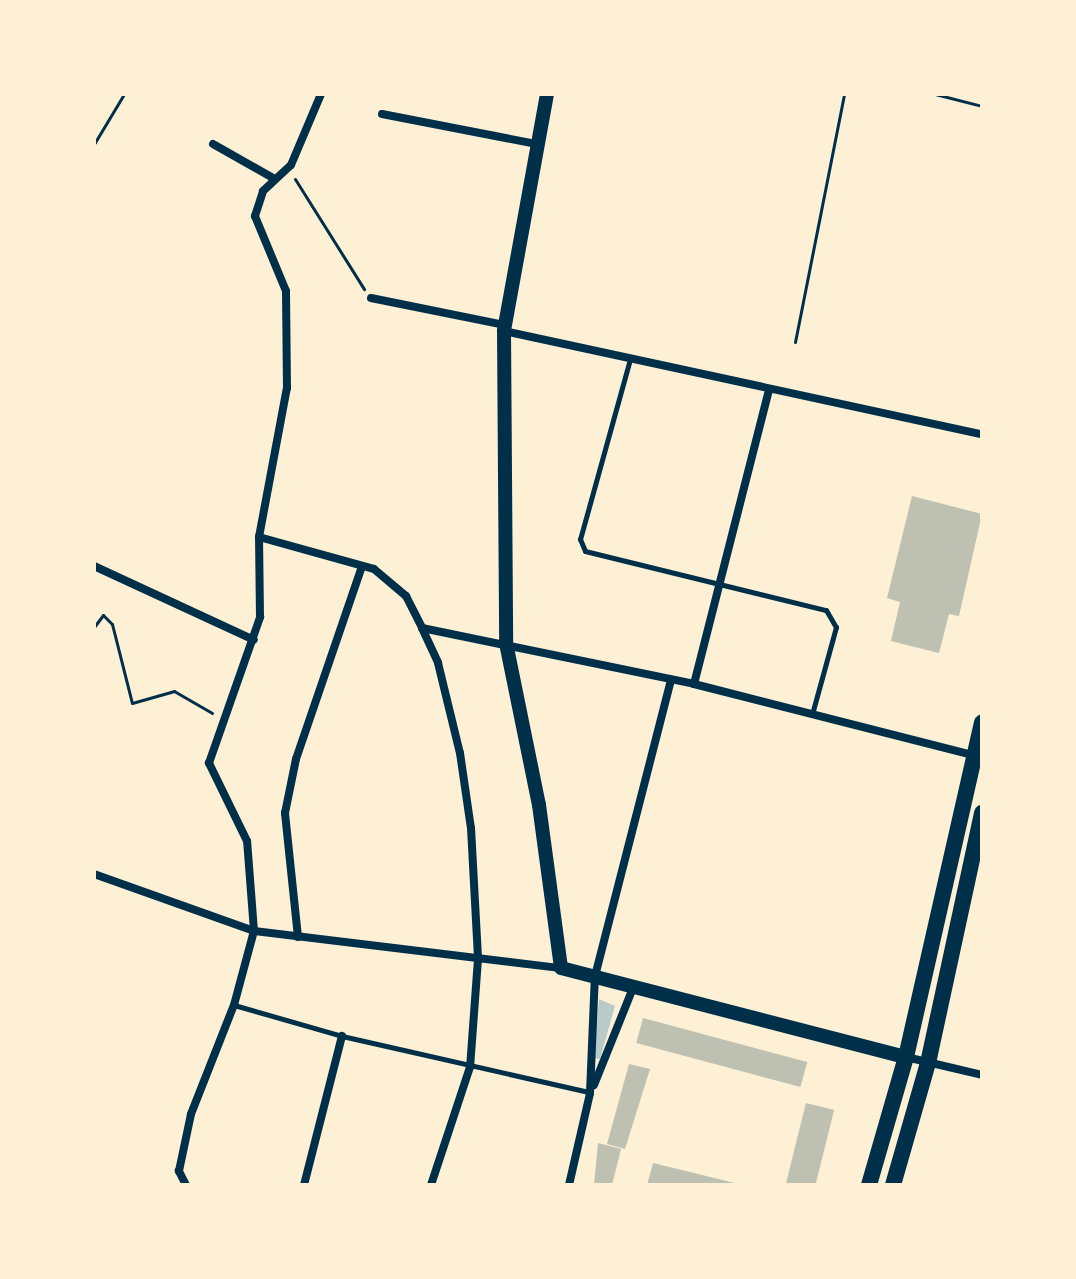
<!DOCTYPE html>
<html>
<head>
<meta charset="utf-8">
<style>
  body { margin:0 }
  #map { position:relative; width:1076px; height:1279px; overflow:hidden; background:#fdf0d5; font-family:"DM Sans",sans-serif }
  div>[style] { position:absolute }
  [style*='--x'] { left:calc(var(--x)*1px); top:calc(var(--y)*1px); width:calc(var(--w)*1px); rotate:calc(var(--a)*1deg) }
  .green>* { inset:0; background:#b9caca }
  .building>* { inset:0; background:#bec0b2; transform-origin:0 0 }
  .path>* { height:3px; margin:-1.5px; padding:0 1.5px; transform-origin:1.5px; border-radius:1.5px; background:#003049 }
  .service>* { height:5px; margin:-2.5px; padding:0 2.5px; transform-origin:2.5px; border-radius:2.5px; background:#003049 }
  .minor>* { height:8px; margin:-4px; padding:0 4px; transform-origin:4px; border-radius:4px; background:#003049 }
  .tertiary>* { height:14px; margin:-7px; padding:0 7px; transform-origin:7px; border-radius:7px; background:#003049 }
  .primary>* { height:16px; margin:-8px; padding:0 8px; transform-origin:8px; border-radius:8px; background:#003049 }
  span { translate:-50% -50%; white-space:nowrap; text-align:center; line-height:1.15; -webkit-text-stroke:8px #fdf0d5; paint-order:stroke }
  .frame { position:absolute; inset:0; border:96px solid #fdf0d5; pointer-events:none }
</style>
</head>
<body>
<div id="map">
  <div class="green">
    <div style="clip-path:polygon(599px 999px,615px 1006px,600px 1059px,594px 1058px)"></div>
  </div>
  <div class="building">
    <div style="clip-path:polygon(912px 496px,982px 514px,959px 616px,949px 614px,939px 653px,891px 641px,900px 602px,887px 598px)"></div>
    <div style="left:643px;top:1018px;width:170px;height:26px;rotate:15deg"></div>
    <div style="clip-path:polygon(629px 1064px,650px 1069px,625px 1149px,607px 1144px)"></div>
    <div style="left:806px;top:1103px;width:29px;height:84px;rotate:14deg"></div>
    <div style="clip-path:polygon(598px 1143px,621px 1149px,612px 1185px,594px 1185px)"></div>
    <div style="clip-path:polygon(653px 1163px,739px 1184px,739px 1185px,647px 1185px)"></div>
  </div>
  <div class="path">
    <div style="--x:935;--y:94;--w:49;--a:14.3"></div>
    <div style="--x:94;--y:144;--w:58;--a:-59"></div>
    <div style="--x:295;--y:179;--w:130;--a:57.9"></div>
    <div style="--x:795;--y:342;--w:253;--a:-78.8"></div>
    <div style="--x:94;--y:627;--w:15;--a:-53"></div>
    <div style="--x:103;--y:615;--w:13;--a:45"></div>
    <div style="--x:112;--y:624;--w:81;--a:75.8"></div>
    <div style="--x:132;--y:703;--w:44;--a:-15.9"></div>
    <div style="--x:174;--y:691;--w:44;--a:30.1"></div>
  </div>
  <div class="service">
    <div style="--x:630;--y:359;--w:187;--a:105.5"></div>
    <div style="--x:580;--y:539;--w:13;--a:67"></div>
    <div style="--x:585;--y:551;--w:248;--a:13.8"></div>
    <div style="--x:826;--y:610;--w:20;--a:60"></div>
    <div style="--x:836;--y:627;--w:90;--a:105.4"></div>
    <div style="--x:234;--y:1005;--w:112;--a:16"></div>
    <div style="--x:342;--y:1036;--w:253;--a:12.8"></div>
  </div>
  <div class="minor">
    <div style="--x:382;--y:114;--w:158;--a:11"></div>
    <div style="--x:213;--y:144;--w:69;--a:29.5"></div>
    <div style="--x:371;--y:298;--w:137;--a:11.4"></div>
    <div style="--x:504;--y:331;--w:489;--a:12.2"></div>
    <div style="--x:259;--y:537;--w:119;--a:15.5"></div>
    <div style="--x:374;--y:569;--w:42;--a:40.2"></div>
    <div style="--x:406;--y:596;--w:36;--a:63"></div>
    <div style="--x:422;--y:628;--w:278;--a:11.6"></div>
    <div style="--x:694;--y:684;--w:292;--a:14.3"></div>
    <div style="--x:94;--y:566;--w:176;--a:24.8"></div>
    <div style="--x:422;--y:628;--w:38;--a:65"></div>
    <div style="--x:438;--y:663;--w:93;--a:76.3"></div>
    <div style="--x:460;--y:753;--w:76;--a:81.7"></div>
    <div style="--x:471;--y:828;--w:131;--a:86.9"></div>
    <div style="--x:478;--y:959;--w:108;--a:94.2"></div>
    <div style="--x:470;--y:1067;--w:124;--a:108.3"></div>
    <div style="--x:694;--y:684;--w:304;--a:-75.7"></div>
    <div style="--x:94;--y:874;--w:170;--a:19.6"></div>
    <div style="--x:254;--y:931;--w:309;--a:6.9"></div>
    <div style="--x:298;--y:937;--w:125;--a:-96"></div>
    <div style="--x:285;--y:813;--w:55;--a:-78.5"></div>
    <div style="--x:296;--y:759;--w:204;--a:-71.1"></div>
    <div style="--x:906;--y:1057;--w:78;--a:13.3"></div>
    <div style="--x:594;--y:1085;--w:105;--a:-68.1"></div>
    <div style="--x:186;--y:1185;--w:16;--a:-117"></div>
    <div style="--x:179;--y:1171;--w:58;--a:-78.1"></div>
    <div style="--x:191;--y:1114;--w:117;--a:-68.5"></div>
    <div style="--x:234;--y:1005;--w:77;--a:-74.9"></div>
    <div style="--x:254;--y:931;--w:90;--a:-94.4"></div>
    <div style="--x:247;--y:841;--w:87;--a:-116"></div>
    <div style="--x:209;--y:763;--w:155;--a:-70.7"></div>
    <div style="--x:260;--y:617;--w:80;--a:-90.7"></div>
    <div style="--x:259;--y:537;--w:152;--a:-79.4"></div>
    <div style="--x:287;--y:388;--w:97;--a:-90.6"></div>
    <div style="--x:286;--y:291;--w:81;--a:-112.5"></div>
    <div style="--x:255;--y:216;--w:26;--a:-72"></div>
    <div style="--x:263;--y:191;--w:38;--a:-43"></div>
    <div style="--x:291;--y:165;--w:77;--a:-67.1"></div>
    <div style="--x:304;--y:1185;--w:154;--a:-75.7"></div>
    <div style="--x:569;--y:1185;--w:94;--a:-77.1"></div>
    <div style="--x:590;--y:1093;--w:117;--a:-87.6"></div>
    <div style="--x:595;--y:976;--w:306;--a:-75.6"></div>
  </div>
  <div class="tertiary">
    <div style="--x:547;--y:94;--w:241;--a:100.3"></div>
    <div style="--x:504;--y:331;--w:312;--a:89.6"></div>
    <div style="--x:506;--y:643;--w:165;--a:78.5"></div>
    <div style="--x:539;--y:805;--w:164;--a:82.3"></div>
    <div style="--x:561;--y:968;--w:356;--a:14.5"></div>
  </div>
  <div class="primary">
    <div style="--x:869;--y:1185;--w:133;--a:-73.9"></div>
    <div style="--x:906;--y:1057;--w:343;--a:-77.2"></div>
    <div style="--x:893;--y:1185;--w:127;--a:-74"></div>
    <div style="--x:928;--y:1063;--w:256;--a:-77.8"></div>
  </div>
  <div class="frame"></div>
</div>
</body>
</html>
